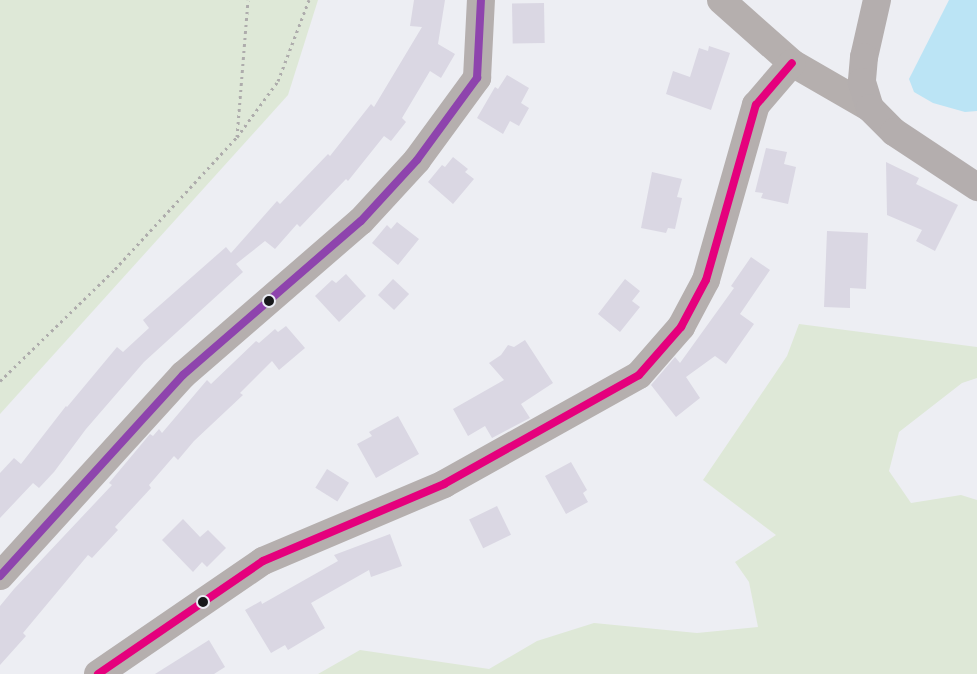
<!DOCTYPE html>
<html>
<head>
<meta charset="utf-8">
<style>
  body { margin:0 }
  #map { position:relative; width:977px; height:674px; overflow:hidden; background:#edeef3; font-family:"Noto Sans",sans-serif }
  div>[style] { position:absolute }
  [style*='--x'] { left:calc(var(--x)*1px); top:calc(var(--y)*1px); width:calc(var(--w)*1px); rotate:calc(var(--a)*1deg) }
  .green>* { inset:0; background:#dee8d7 }
  .water>* { inset:0; background:#bbe4f5 }
  .building>* { inset:0; background:#dad7e3; transform-origin:0 0 }
  .path>* { height:3px; margin-top:-1.5px; transform-origin:0; background:repeating-linear-gradient(90deg,#aeacac 0 2.5px,transparent 0 6.5px) }
  .street>* { height:28px; margin:-14px; padding:0 14px; transform-origin:14px; border-radius:14px; background:#b5afae }
  .secondary>* { height:28px; margin:-14px; padding:0 14px; transform-origin:14px; border-radius:14px; background:#b4aeae }
  .bus-1>* { height:8px; margin:-4px; padding:0 4px; transform-origin:4px; border-radius:4px; background:#8e44ad }
  .bus-2>* { height:8px; margin:-4px; padding:0 4px; transform-origin:4px; border-radius:4px; background:#e5007d }
  .dots>* { width:14px; height:14px; translate:-50% -50%; box-sizing:border-box; border:2px solid #ebedf5; border-radius:50% }
  span { translate:-50% -50%; white-space:nowrap; text-align:center; line-height:1.15; -webkit-text-stroke:4.5px #ebedf5; paint-order:stroke }
</style>
</head>
<body>
<div id="map">
  <div class="green">
    <div style="clip-path:polygon(0 0,318px 0,288px 95px,0 414px)"></div>
    <div style="clip-path:polygon(799px 324px,977px 347px,977px 378px,962px 383px,899px 432px,889px 471px,911px 503px,961px 495px,977px 500px,977px 674px,318px 674px,360px 650px,489px 669px,537px 641px,594px 623px,697px 633px,758px 627px,749px 582px,735px 562px,776px 535px,703px 480px,787px 356px)"></div>
  </div>
  <div class="water">
    <div style="clip-path:polygon(949px 0,977px 0,977px 111px,965px 112px,933px 103px,914px 92px,909px 79px)"></div>
  </div>
  <div class="building">
    <div style="clip-path:polygon(414px 0,445px 0,438px 44px,455px 54px,441px 78px,430px 71px,402px 118px,406px 122px,391px 141px,384px 136px,348px 181px,346px 179px,300px 227px,297px 224px,275px 249px,265px 241px,236px 264px,243px 272px,144px 362px,86px 429px,54px 472px,39px 488px,33px 483px,0 518px,0 473px,14px 458px,21px 464px,66px 406px,67px 407px,117px 347px,123px 352px,149px 328px,143px 320px,226px 247px,231px 253px,277px 201px,280px 204px,328px 154px,330px 156px,371px 104px,374px 107px,422px 27px,410px 26px)"></div>
    <div style="left:544px;top:3px;width:40px;height:32px;rotate:89deg"></div>
    <div style="clip-path:polygon(709px 46px,730px 53px,711px 110px,666px 94px,673px 71px,690px 77px,699px 48px,708px 51px)"></div>
    <div style="clip-path:polygon(507px 75px,529px 88px,521px 103px,529px 108px,519px 126px,510px 121px,503px 134px,477px 118px,495px 87px,498px 89px)"></div>
    <div style="clip-path:polygon(766px 148px,787px 152px,784px 164px,796px 167px,788px 204px,761px 198px,763px 193px,755px 192px)"></div>
    <div style="clip-path:polygon(453px 157px,468px 169px,465px 172px,474px 179px,453px 204px,428px 182px,442px 165px,445px 167px)"></div>
    <div style="clip-path:polygon(886px 162px,919px 178px,916px 184px,958px 205px,935px 251px,916px 241px,922px 230px,887px 215px)"></div>
    <div style="clip-path:polygon(652px 172px,682px 179px,677px 197px,682px 198px,675px 229px,668px 228px,666px 233px,641px 228px)"></div>
    <div style="clip-path:polygon(397px 222px,419px 239px,398px 265px,372px 243px,387px 225px,391px 229px)"></div>
    <div style="clip-path:polygon(827px 231px,868px 233px,866px 289px,850px 288px,850px 308px,824px 307px)"></div>
    <div style="clip-path:polygon(751px 257px,770px 270px,740px 314px,754px 324px,726px 364px,715px 356px,686px 377px,700px 398px,676px 417px,651px 385px,675px 357px,680px 363px,734px 288px,731px 286px)"></div>
    <div style="clip-path:polygon(346px 274px,366px 296px,339px 322px,315px 296px,332px 280px,336px 283px)"></div>
    <div style="left:393px;top:279px;width:22px;height:22px;rotate:43deg"></div>
    <div style="clip-path:polygon(625px 279px,640px 291px,632px 301px,640px 307px,620px 332px,598px 314px)"></div>
    <div style="clip-path:polygon(286px 326px,305px 348px,279px 370px,272px 361px,240px 393px,243px 395px,194px 441px,178px 460px,174px 456px,149px 485px,151px 488px,115px 527px,118px 530px,92px 558px,88px 555px,23px 633px,26px 636px,0 665px,0 606px,14px 589px,112px 485px,109px 483px,150px 434px,153px 436px,159px 429px,162px 433px,207px 380px,211px 384px,256px 341px,259px 343px,275px 329px,278px 332px)"></div>
    <div style="clip-path:polygon(525px 340px,553px 383px,521px 404px,530px 418px,492px 438px,485px 426px,468px 436px,453px 409px,504px 380px,489px 363px,501px 355px,508px 345px,514px 347px)"></div>
    <div style="clip-path:polygon(398px 416px,419px 454px,376px 478px,357px 444px,372px 436px,369px 432px)"></div>
    <div style="clip-path:polygon(571px 462px,587px 490px,583px 493px,588px 502px,566px 514px,545px 476px)"></div>
    <div style="left:327px;top:469px;width:26px;height:22px;rotate:32deg"></div>
    <div style="left:497px;top:506px;width:32px;height:31px;rotate:64deg"></div>
    <div style="clip-path:polygon(183px 519px,200px 537px,208px 530px,226px 548px,207px 567px,202px 562px,193px 572px,162px 540px)"></div>
    <div style="clip-path:polygon(390px 534px,402px 566px,371px 577px,369px 570px,311px 603px,325px 628px,288px 650px,285px 645px,271px 653px,245px 610px,261px 601px,262px 604px,338px 561px,334px 555px)"></div>
    <div style="clip-path:polygon(209px 640px,225px 667px,214px 674px,155px 674px)"></div>
  </div>
  <div class="path">
    <div style="--x:237;--y:137;--w:69;--a:-53.8"></div>
    <div style="--x:278;--y:81;--w:87;--a:-69.1"></div>
    <div style="--x:0;--y:381;--w:161;--a:-44.2"></div>
    <div style="--x:115;--y:269;--w:180;--a:-47.3"></div>
    <div style="--x:237;--y:137;--w:137;--a:-85.4"></div>
  </div>
  <div class="street">
    <div style="--x:721;--y:0;--w:95;--a:41.6"></div>
    <div style="--x:792;--y:63;--w:90;--a:30"></div>
    <div style="--x:0;--y:576;--w:272;--a:-47.7"></div>
    <div style="--x:183;--y:375;--w:235;--a:-40.9"></div>
    <div style="--x:361;--y:221;--w:83;--a:-47.4"></div>
    <div style="--x:417;--y:160;--w:102;--a:-53.8"></div>
    <div style="--x:477;--y:78;--w:78;--a:-87.1"></div>
    <div style="--x:98;--y:674;--w:200;--a:-34.4"></div>
    <div style="--x:263;--y:561;--w:197;--a:-23"></div>
    <div style="--x:444;--y:484;--w:223;--a:-29.2"></div>
    <div style="--x:639;--y:375;--w:64;--a:-48.8"></div>
    <div style="--x:681;--y:327;--w:53;--a:-62"></div>
    <div style="--x:706;--y:280;--w:182;--a:-74.1"></div>
    <div style="--x:756;--y:105;--w:55;--a:-49.4"></div>
  </div>
  <div class="secondary">
    <div style="--x:877;--y:0;--w:58;--a:102.8"></div>
    <div style="--x:864;--y:57;--w:25;--a:95"></div>
    <div style="--x:862;--y:82;--w:27;--a:73"></div>
    <div style="--x:870;--y:108;--w:34;--a:45"></div>
    <div style="--x:894;--y:132;--w:100;--a:33.5"></div>
  </div>
  <div class="bus-1">
    <div style="--x:0;--y:576;--w:272;--a:-47.7"></div>
    <div style="--x:183;--y:375;--w:235;--a:-40.9"></div>
    <div style="--x:361;--y:221;--w:83;--a:-47.4"></div>
    <div style="--x:417;--y:160;--w:102;--a:-53.8"></div>
    <div style="--x:477;--y:78;--w:78;--a:-87.1"></div>
  </div>
  <div class="bus-2">
    <div style="--x:98;--y:674;--w:200;--a:-34.4"></div>
    <div style="--x:263;--y:561;--w:197;--a:-23"></div>
    <div style="--x:444;--y:484;--w:223;--a:-29.2"></div>
    <div style="--x:639;--y:375;--w:64;--a:-48.8"></div>
    <div style="--x:681;--y:327;--w:53;--a:-62"></div>
    <div style="--x:706;--y:280;--w:182;--a:-74.1"></div>
    <div style="--x:756;--y:105;--w:55;--a:-49.4"></div>
  </div>
  <div class="dots">
    <div style="left:269px;top:301px;background:#17181a"></div>
    <div style="left:203px;top:602px;background:#17181a"></div>
  </div>
</div>
</body>
</html>
